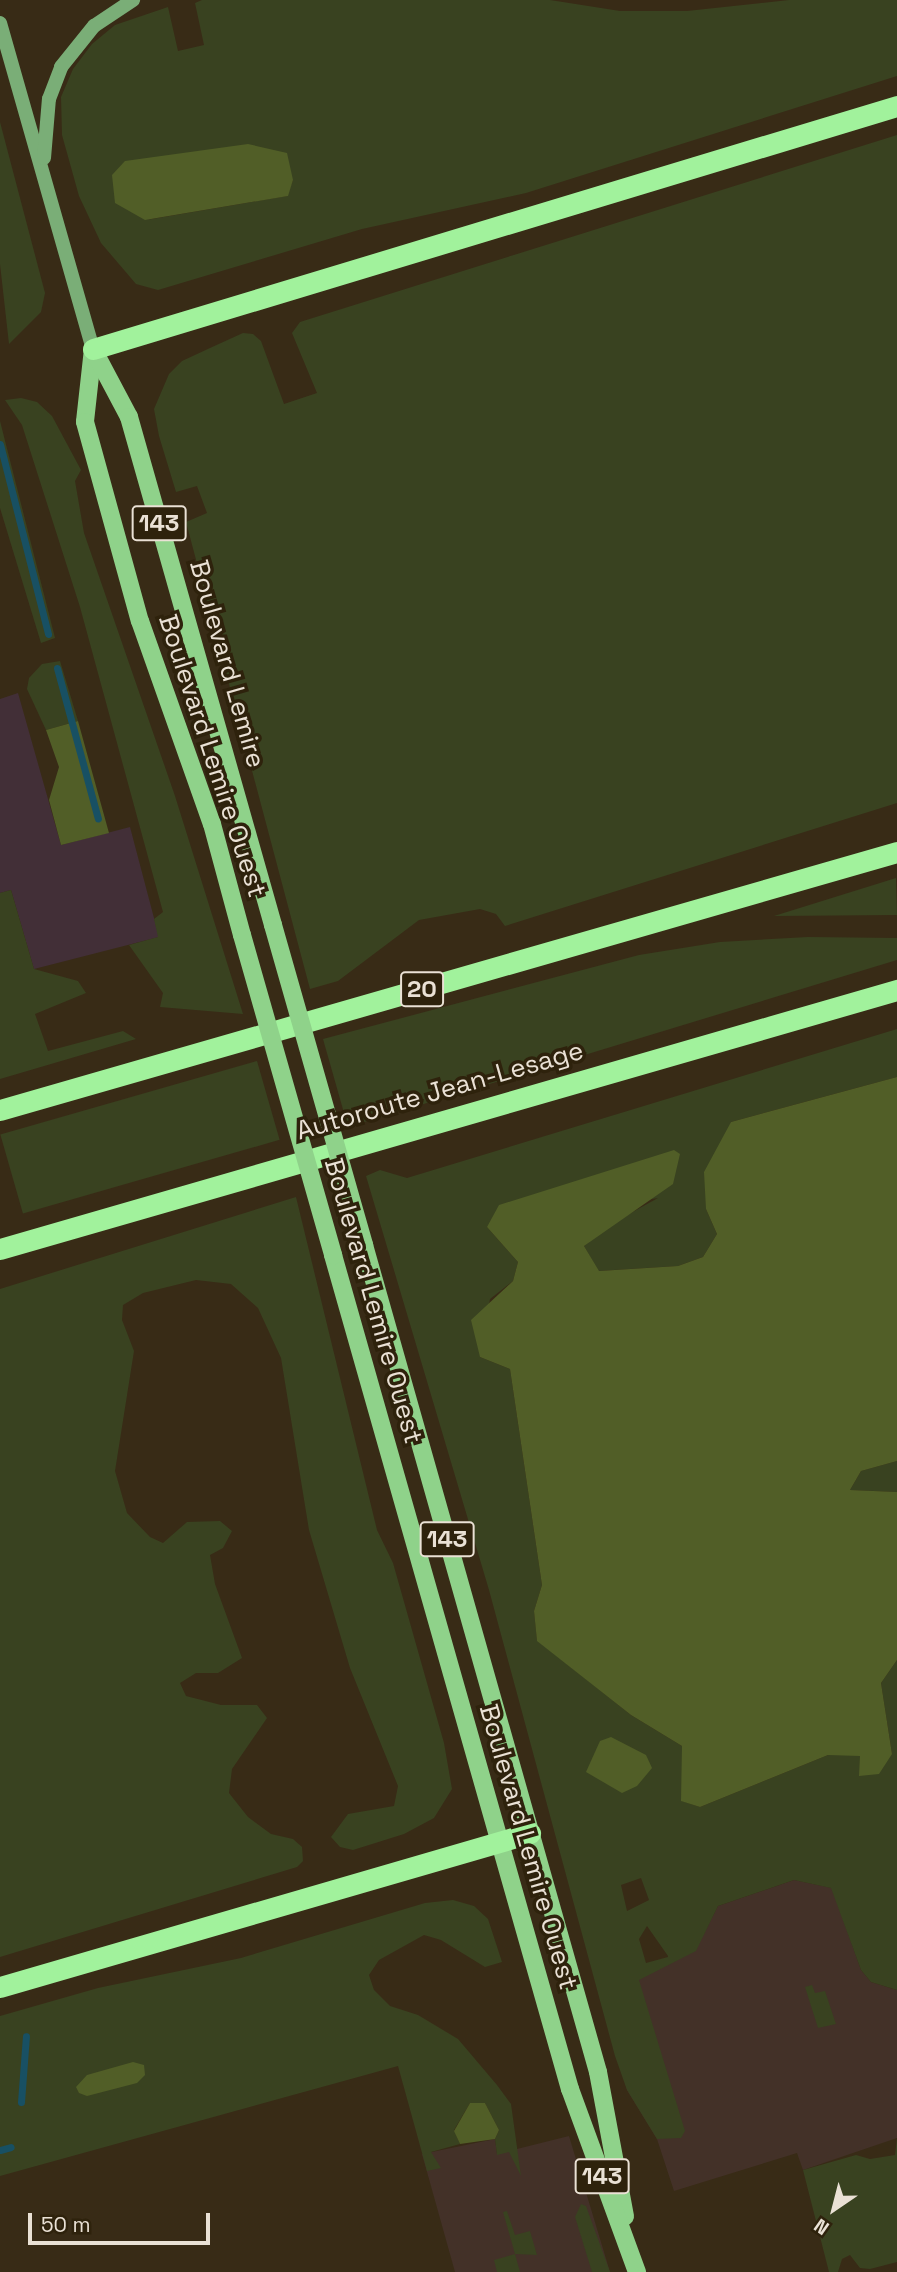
<!DOCTYPE html>
<html>
<head>
<meta charset="utf-8">
<style>
  body { margin:0 }
  #map { position:relative; width:897px; height:2272px; overflow:hidden; background:#382b16; font-family:"Space Grotesk",sans-serif }
  div>[style] { position:absolute }
  [style*='--x'] { left:calc(var(--x)*1px); top:calc(var(--y)*1px); width:calc(var(--w)*1px); rotate:calc(var(--a)*1deg) }
  .commercial>* { inset:0; background:#433128 }
  .industrial>* { inset:0; background:#422f37 }
  .green>* { inset:0; background:#394220; transform-origin:0 0 }
  .forest>* { inset:0; background:#515e27 }
  .stream>* { height:7px; margin:-3.5px; padding:0 3.5px; transform-origin:3.5px; border-radius:3.5px; background:#185063 }
  .secondary>* { height:14px; margin:-7px; padding:0 7px; transform-origin:7px; border-radius:7px; background:#7aae77 }
  .primary>* { height:18px; margin:-9px; padding:0 9px; transform-origin:9px; border-radius:9px; background:#8fd28a }
  .highway>* { height:21px; margin:-10.5px; padding:0 10.5px; transform-origin:10.5px; border-radius:10.5px; background:#a1f29c }
  .primary-bridge>* { height:18px; margin:-9px; padding:0 9px; transform-origin:9px; border-radius:9px; background:#8fd28a }
  span { translate:-50% -50%; white-space:nowrap; text-align:center; line-height:1.15; -webkit-text-stroke:7px #2e220c; paint-order:stroke }
  .shield-label span { padding:2px 5px; background:#2e220c; border:2px solid; border-radius:5px; -webkit-text-stroke-width:0 }
  .shield-label { font-size:24px; color:#eae1d5; font-weight:700 }
  .street-label { font-size:26px; color:#eae1d5 }
  .north { position:absolute; left:799px; top:2174px; width:70px; height:70px; -webkit-text-stroke:5px #2e220c; paint-order:stroke; rotate:215deg; font-size:19px; font-weight:700; line-height:28px; text-align:center; color:#eae1d5 }
  .north::after { content:''; display:block; margin:auto; width:24px; height:32px; background:#eae1d5; clip-path:polygon(50% 0,100% 100%,50% 72%,0 100%) }
  .scale { position:absolute; left:28px; top:2213px; width:182px; height:32px; box-sizing:border-box; border:4px solid #eae1d5; border-top:0; padding-left:9px; font-size:21px; line-height:24px; white-space:nowrap; color:#eae1d5; -webkit-text-stroke:5px #2e220c; paint-order:stroke }
</style>
</head>
<body>
<div id="map">
  <div class="commercial">
    <div style="clip-path:polygon(794px 1880px,832px 1888px,861px 1970px,871px 1982px,897px 1990px,897px 2138px,803px 2170px,797px 2153px,674px 2191px,657px 2139px,627px 2090px,599px 1995px,695px 1951px,718px 1906px)"></div>
    <div style="clip-path:polygon(569px 2136px,610px 2272px,455px 2272px,422px 2154px,495px 2139px,497px 2154px)"></div>
  </div>
  <div class="industrial">
    <div style="clip-path:polygon(18px 693px,61px 845px,130px 827px,159px 937px,34px 969px,11px 890px,0 893px,0 699px)"></div>
  </div>
  <div class="green">
    <div style="clip-path:polygon(evenodd,202px 0,550px 0,620px 11px,687px 11px,789px 0,897px 0,897px 76px,526px 193px,362px 229px,158px 290px,136px 284px,101px 243px,79px 196px,62px 135px,61px 97px,73px 69px,92px 44px,115px 25px,168px 7px,178px 51px,204px 45px,195px 3px,202px 0,293px 180px,287px 196px,146px 220px,293px 180px)"></div>
    <div style="clip-path:polygon(0 122px,45px 293px,41px 312px,9px 344px,0 264px)"></div>
    <div style="clip-path:polygon(897px 135px,897px 803px,505px 926px,496px 914px,480px 909px,419px 920px,338px 981px,310px 989px,186px 522px,207px 513px,197px 486px,176px 492px,159px 436px,154px 409px,169px 374px,182px 361px,210px 348px,243px 333px,253px 334px,261px 341px,284px 404px,317px 393px,292px 333px,300px 322px)"></div>
    <div style="clip-path:polygon(21px 398px,37px 402px,52px 416px,81px 470px,75px 481px,84px 533px,175px 796px,243px 1014px,160px 1007px,163px 993px,129px 945px,158px 937px,154px 919px,163px 912px,80px 607px,22px 425px,5px 400px)"></div>
    <div style="clip-path:polygon(0 421px,55px 638px,41px 643px,0 508px)"></div>
    <div style="clip-path:polygon(60px 661px,78px 721px,46px 730px,27px 689px,29px 678px,42px 664px)"></div>
    <div style="clip-path:polygon(896px 878px,897px 915px,774px 916px)"></div>
    <div style="clip-path:polygon(11px 890px,34px 969px,78px 981px,86px 993px,35px 1014px,48px 1051px,123px 1031px,136px 1039px,0 1079px,0 893px)"></div>
    <div style="clip-path:polygon(808px 937px,897px 938px,897px 960px,348px 1127px,323px 1039px,639px 955px,720px 942px)"></div>
    <div style="clip-path:polygon(evenodd,897px 1029px,897px 1077px,731px 1122px,706px 1209px,717px 1234px,703px 1257px,678px 1266px,598px 1271px,584px 1246px,609px 1225px,658px 1198px,487px 1227px,518px 1262px,513px 1281px,490px 1299px,480px 1357px,510px 1369px,542px 1585px,534px 1611px,537px 1640px,631px 1715px,682px 1746px,682px 1801px,700px 1807px,828px 1755px,892px 1754px,881px 1683px,897px 1660px,897px 1990px,871px 1982px,861px 1970px,831px 1888px,794px 1880px,718px 1906px,696px 1951px,639px 1980px,685px 2131px,681px 2138px,657px 2139px,627px 2090px,615px 2056px,489px 1590px,366px 1176px,380px 1170px,407px 1178px,897px 1029px,641px 1878px,649px 1900px,627px 1911px,621px 1885px,641px 1878px,897px 1029px,647px 1926px,668px 1956px,668px 1957px,646px 1963px,639px 1939px,647px 1926px)"></div>
    <div style="left:257px;top:1061px;width:82px;height:267px;rotate:74deg"></div>
    <div style="clip-path:polygon(296px 1197px,377px 1530px,393px 1563px,444px 1743px,452px 1789px,434px 1818px,404px 1834px,353px 1850px,340px 1847px,331px 1837px,348px 1814px,394px 1806px,398px 1786px,350px 1668px,309px 1530px,281px 1358px,258px 1308px,231px 1284px,196px 1280px,143px 1293px,123px 1305px,122px 1320px,134px 1351px,115px 1471px,127px 1513px,150px 1537px,163px 1543px,187px 1522px,220px 1521px,232px 1531px,223px 1548px,210px 1555px,215px 1584px,242px 1658px,218px 1673px,196px 1673px,180px 1683px,186px 1696px,221px 1705px,257px 1705px,267px 1718px,232px 1769px,229px 1793px,248px 1817px,271px 1834px,293px 1839px,302px 1847px,303px 1861px,297px 1867px,0 1957px,0 1289px)"></div>
    <div style="clip-path:polygon(897px 1461px,897px 1492px,850px 1490px,861px 1471px)"></div>
    <div style="clip-path:polygon(453px 1900px,474px 1906px,488px 1919px,502px 1962px,485px 1967px,441px 1940px,424px 1935px,379px 1960px,369px 1975px,374px 1990px,390px 2006px,418px 2015px,458px 2039px,497px 2085px,511px 2104px,521px 2176px,509px 2152px,497px 2155px,495px 2139px,499px 2130px,485px 2103px,470px 2103px,454px 2130px,460px 2144px,431px 2152px,441px 2168px,427px 2171px,398px 2066px,0 2176px,0 2016px,98px 1988px,241px 1958px,425px 1903px)"></div>
    <div style="clip-path:polygon(812px 1985px,815px 1993px,825px 1991px,836px 2024px,818px 2028px,805px 1987px)"></div>
    <div style="clip-path:polygon(897px 2138px,897px 2262px,870px 2269px,860px 2268px,850px 2255px,842px 2259px,838px 2272px,829px 2272px,803px 2170px,856px 2155px,870px 2159px,895px 2155px)"></div>
    <div style="clip-path:polygon(581px 2204px,586px 2206px,610px 2272px,592px 2272px,575px 2217px)"></div>
    <div style="clip-path:polygon(507px 2211px,515px 2235px,530px 2231px,537px 2255px,515px 2254px,520px 2272px,497px 2272px,494px 2260px,515px 2254px,503px 2212px)"></div>
  </div>
  <div class="forest">
    <div style="clip-path:polygon(248px 144px,287px 153px,293px 180px,288px 196px,145px 220px,115px 203px,112px 175px,125px 161px)"></div>
    <div style="clip-path:polygon(78px 721px,109px 833px,61px 845px,49px 800px,59px 767px,46px 730px)"></div>
    <div style="clip-path:polygon(897px 1077px,897px 1461px,861px 1471px,850px 1490px,897px 1492px,897px 1660px,881px 1683px,892px 1754px,879px 1774px,859px 1776px,860px 1756px,828px 1755px,700px 1807px,681px 1801px,682px 1746px,631px 1715px,537px 1641px,534px 1611px,542px 1585px,510px 1369px,480px 1357px,471px 1320px,513px 1281px,518px 1262px,487px 1227px,499px 1205px,674px 1150px,680px 1154px,673px 1184px,584px 1246px,599px 1271px,678px 1266px,703px 1257px,717px 1234px,706px 1209px,704px 1172px,731px 1122px)"></div>
    <div style="clip-path:polygon(611px 1737px,646px 1755px,652px 1768px,637px 1786px,622px 1793px,586px 1772px,600px 1741px)"></div>
    <div style="clip-path:polygon(133px 2062px,144px 2065px,145px 2075px,137px 2083px,87px 2096px,79px 2093px,76px 2087px,87px 2075px)"></div>
    <div style="clip-path:polygon(470px 2103px,485px 2103px,499px 2130px,495px 2139px,460px 2144px,454px 2131px)"></div>
  </div>
  <div class="stream">
    <div style="--x:0;--y:444;--w:196;--a:75.8"></div>
    <div style="--x:57;--y:668;--w:156;--a:74.8"></div>
    <div style="--x:21;--y:2102;--w:66;--a:-85.7"></div>
    <div style="--x:0;--y:2150;--w:11;--a:-15"></div>
  </div>
  <div class="secondary">
    <div style="--x:0;--y:23;--w:339;--a:74.1"></div>
    <div style="--x:44;--y:158;--w:59;--a:-85.2"></div>
    <div style="--x:49;--y:99;--w:34;--a:-69"></div>
    <div style="--x:61;--y:67;--w:53;--a:-51.2"></div>
    <div style="--x:94;--y:26;--w:47;--a:-33.7"></div>
  </div>
  <div class="primary">
    <div style="--x:93;--y:349;--w:73;--a:96.3"></div>
    <div style="--x:85;--y:422;--w:206;--a:74.6"></div>
    <div style="--x:140;--y:621;--w:215;--a:70.5"></div>
    <div style="--x:212;--y:824;--w:115;--a:74.9"></div>
    <div style="--x:93;--y:349;--w:77;--a:62.1"></div>
    <div style="--x:129;--y:417;--w:528;--a:74.17"></div>
    <div style="--x:364;--y:1245;--w:859;--a:74.2"></div>
    <div style="--x:598;--y:2072;--w:147;--a:79.4"></div>
    <div style="--x:333;--y:1255;--w:867;--a:74.14"></div>
    <div style="--x:570;--y:2089;--w:195;--a:69.9"></div>
  </div>
  <div class="highway">
    <div style="--x:93;--y:349;--w:840;--a:-16.82"></div>
    <div style="--x:0;--y:1110;--w:933;--a:-16.05"></div>
    <div style="--x:0;--y:1249;--w:934;--a:-16.11"></div>
    <div style="--x:0;--y:1987;--w:552;--a:-16.2"></div>
  </div>
  <div class="primary-bridge">
    <div style="--x:273;--y:925;--w:333;--a:74.1"></div>
    <div style="--x:242;--y:935;--w:333;--a:74.1"></div>
  </div>
  <div class="shield-label">
    <span style="left:159px;top:523px">143</span>
    <span style="left:422px;top:989px">20</span>
    <span style="left:447px;top:1539px">143</span>
    <span style="left:602px;top:2176px">143</span>
  </div>
  <div class="street-label">
    <span style="left:227px;top:664px;rotate:74deg">Boulevard Lemire</span>
    <span style="left:212px;top:756px;rotate:72deg">Boulevard Lemire Ouest</span>
    <span style="left:440px;top:1091px;rotate:-16deg">Autoroute Jean-Lesage</span>
    <span style="left:373px;top:1301px;rotate:74deg">Boulevard Lemire Ouest</span>
    <span style="left:528px;top:1847px;rotate:74deg">Boulevard Lemire Ouest</span>
  </div>
  <div class="north">N</div>
  <div class="scale">50 m</div>
</div>
</body>
</html>
